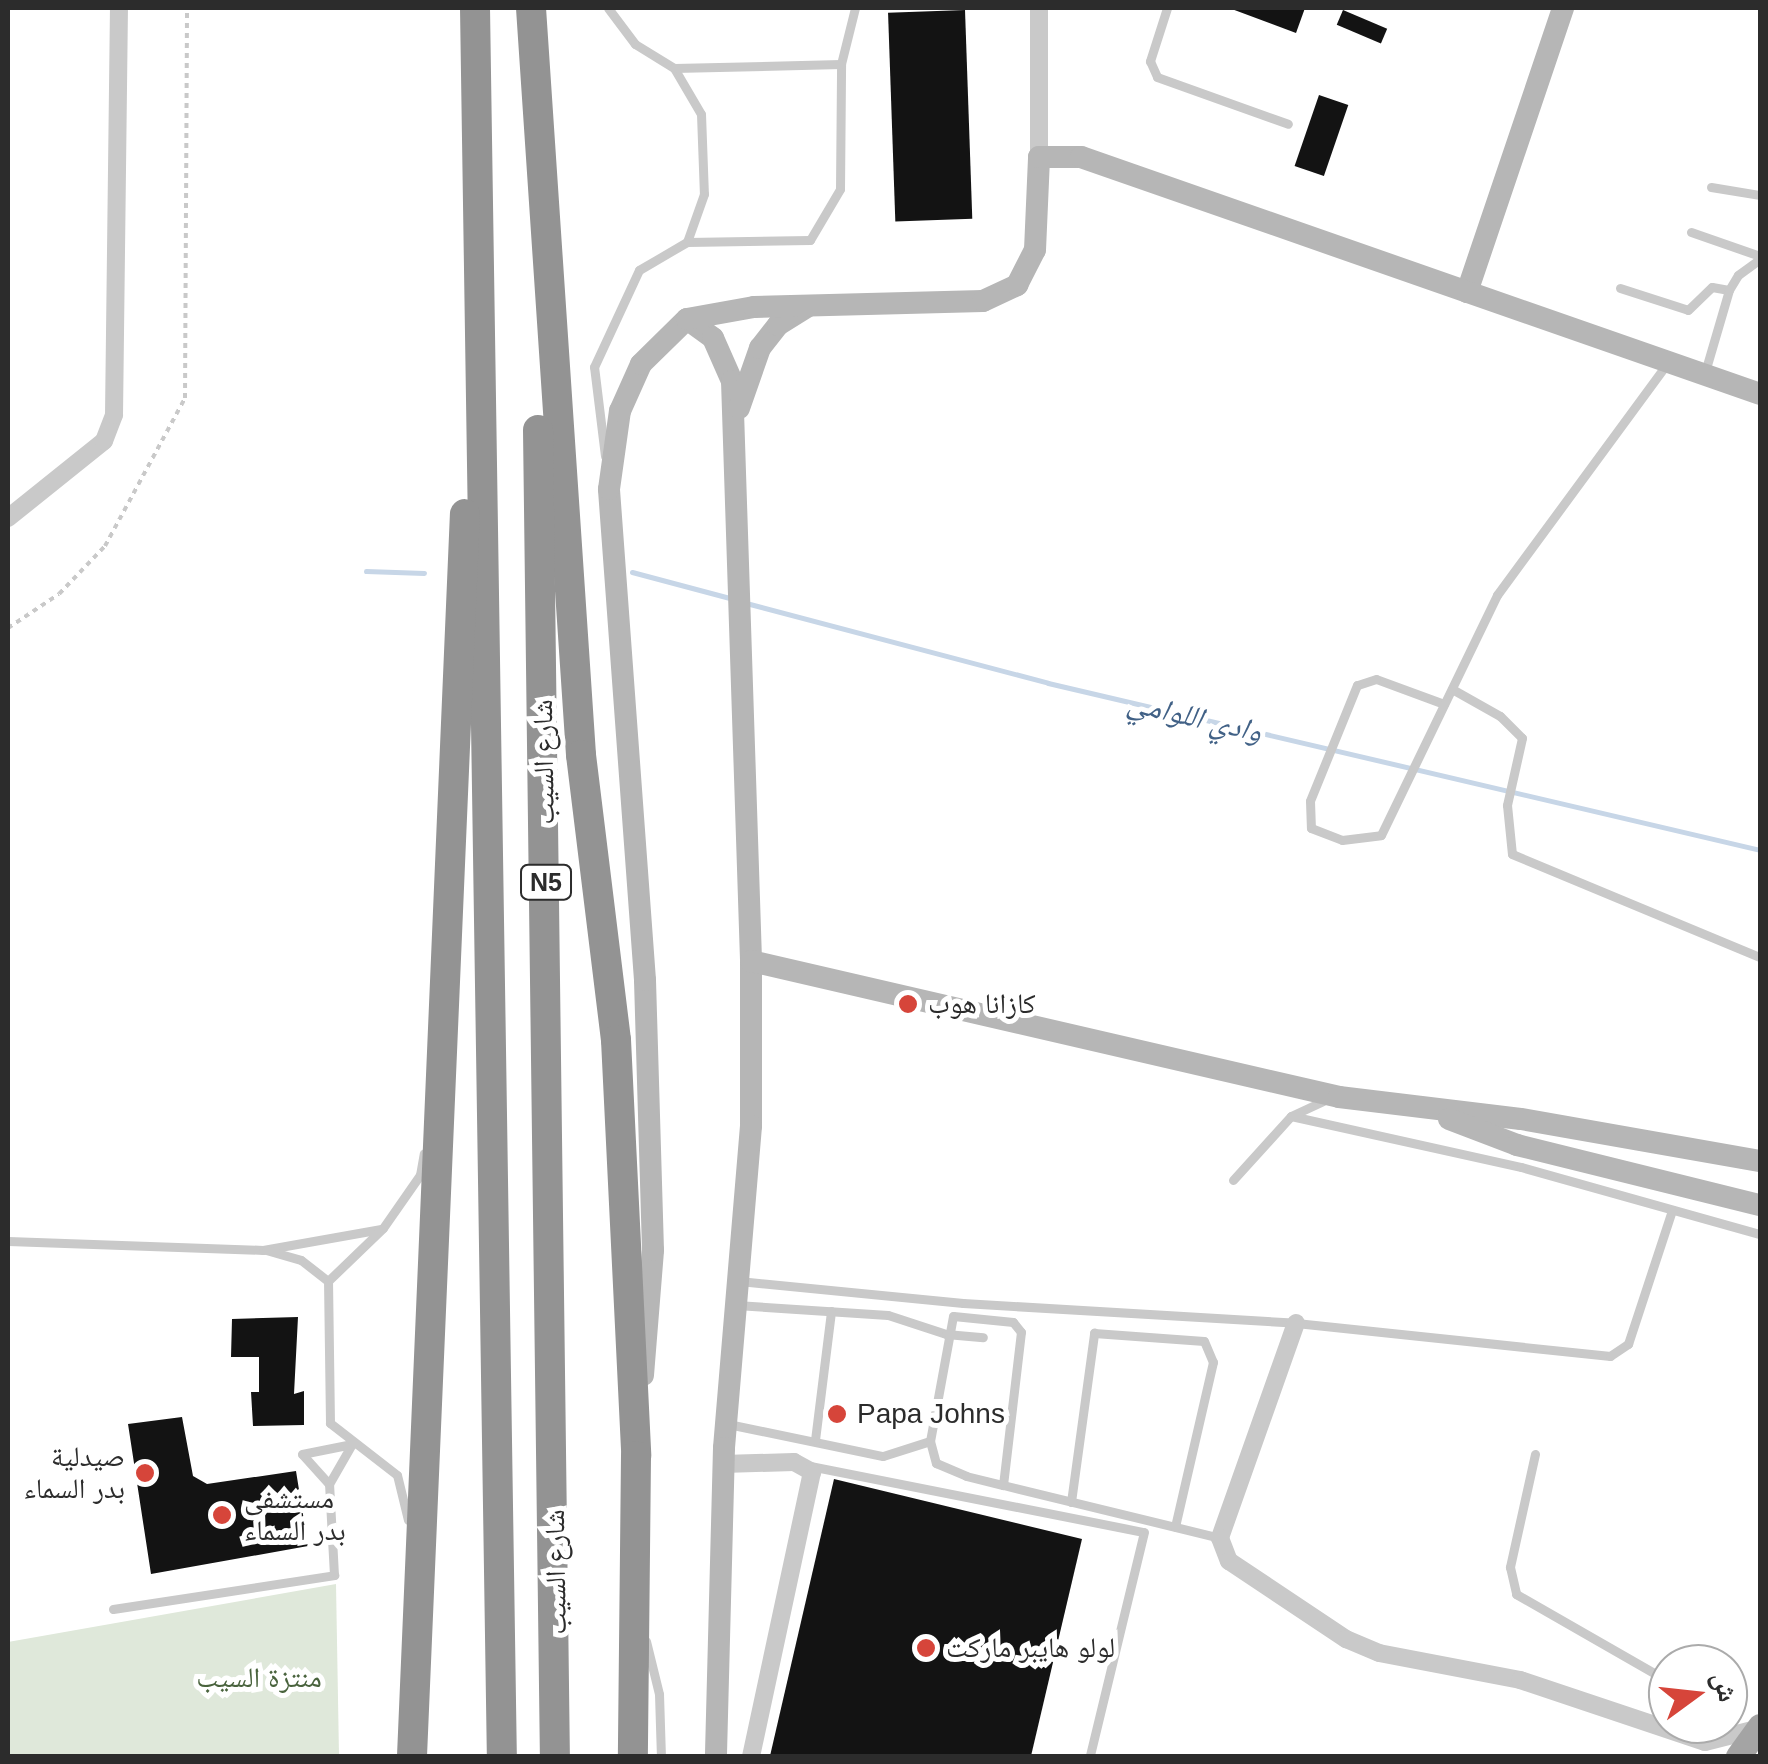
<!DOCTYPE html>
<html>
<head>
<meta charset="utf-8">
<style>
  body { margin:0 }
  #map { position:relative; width:1768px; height:1764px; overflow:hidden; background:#fff; font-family:Arial,"Noto Naskh Arabic",sans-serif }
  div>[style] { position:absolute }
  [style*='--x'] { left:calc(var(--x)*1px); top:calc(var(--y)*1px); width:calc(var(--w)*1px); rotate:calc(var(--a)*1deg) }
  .green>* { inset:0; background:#dfe8da }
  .stream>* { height:5px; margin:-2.5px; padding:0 2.5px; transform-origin:2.5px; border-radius:2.5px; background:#c7d6e7 }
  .building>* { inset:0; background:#131313; transform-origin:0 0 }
  .path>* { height:4px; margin-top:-2px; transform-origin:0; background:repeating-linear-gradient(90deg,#c9c9c9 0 5px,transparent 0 10px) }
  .lane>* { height:9px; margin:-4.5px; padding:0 4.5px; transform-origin:4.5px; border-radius:4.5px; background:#c9c9c9 }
  .street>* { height:18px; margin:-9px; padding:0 9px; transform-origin:9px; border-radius:9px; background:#c9c9c9 }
  .secondary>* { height:22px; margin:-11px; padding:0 11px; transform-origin:11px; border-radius:11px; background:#b6b6b6 }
  .primary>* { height:25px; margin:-12.5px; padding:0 12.5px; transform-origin:12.5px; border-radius:12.5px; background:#a4a4a4 }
  .highway>* { height:30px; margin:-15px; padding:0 15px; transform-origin:15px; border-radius:15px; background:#939393 }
  .dots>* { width:28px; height:28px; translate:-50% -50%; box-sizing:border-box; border:5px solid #fff; border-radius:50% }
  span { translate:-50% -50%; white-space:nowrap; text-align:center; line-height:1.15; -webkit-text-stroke:10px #fff; paint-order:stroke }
  .shield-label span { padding:2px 8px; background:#fff; border:2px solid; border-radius:8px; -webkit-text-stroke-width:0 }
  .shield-label { font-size:25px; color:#2c2c2c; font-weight:700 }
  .street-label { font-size:28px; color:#2c2c2c }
  .poi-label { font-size:28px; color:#2c2c2c }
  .left { translate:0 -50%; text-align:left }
  .right { translate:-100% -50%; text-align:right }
  .park-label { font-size:28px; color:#49633d }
  .water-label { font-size:30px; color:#416186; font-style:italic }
  .frame { position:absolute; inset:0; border:10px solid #2c2c2c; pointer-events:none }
  .north { position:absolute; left:1648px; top:1644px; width:100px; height:100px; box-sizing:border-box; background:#fff; border:2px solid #ababab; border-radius:50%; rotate:75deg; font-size:28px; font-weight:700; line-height:40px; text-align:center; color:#2c2c2c }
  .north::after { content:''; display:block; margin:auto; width:35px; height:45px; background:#d6453a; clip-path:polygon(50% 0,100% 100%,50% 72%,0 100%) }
</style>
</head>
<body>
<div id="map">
  <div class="green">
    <div style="clip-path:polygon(336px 1584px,339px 1756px,8px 1756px,8px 1642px)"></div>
  </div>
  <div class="stream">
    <div style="--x:366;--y:571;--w:58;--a:2"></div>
    <div style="--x:632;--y:572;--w:101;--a:14.9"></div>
    <div style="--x:746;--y:603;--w:312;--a:14.8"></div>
    <div style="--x:1048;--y:683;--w:731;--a:13.2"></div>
  </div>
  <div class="building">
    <div style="clip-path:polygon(1229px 8px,1305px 8px,1296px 33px)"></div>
    <div style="left:965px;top:10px;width:209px;height:77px;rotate:88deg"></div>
    <div style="left:1343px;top:10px;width:48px;height:16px;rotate:23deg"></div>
    <div style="left:1319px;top:95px;width:31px;height:75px;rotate:19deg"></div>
    <div style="clip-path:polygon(298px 1317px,294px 1394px,304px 1391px,304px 1425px,253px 1426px,251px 1392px,259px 1392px,259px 1357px,231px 1357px,232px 1319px)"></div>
    <div style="clip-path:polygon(182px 1417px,193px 1476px,207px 1484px,296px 1471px,308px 1546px,151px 1574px,128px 1424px)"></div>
    <div style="clip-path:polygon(834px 1479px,1082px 1539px,1031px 1756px,770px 1756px)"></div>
  </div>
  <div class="path">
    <div style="--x:8;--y:628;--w:61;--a:-33.7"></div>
    <div style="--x:59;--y:594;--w:66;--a:-46.2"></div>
    <div style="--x:105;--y:546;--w:168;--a:-61.6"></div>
    <div style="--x:185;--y:398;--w:390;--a:-89.7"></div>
  </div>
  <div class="lane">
    <div style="--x:608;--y:8;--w:45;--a:53.1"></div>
    <div style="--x:635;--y:44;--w:46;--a:31.6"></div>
    <div style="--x:674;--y:68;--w:53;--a:59.6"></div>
    <div style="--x:701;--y:114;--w:80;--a:87.9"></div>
    <div style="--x:704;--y:194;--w:51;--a:109.5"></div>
    <div style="--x:1167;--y:8;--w:56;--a:107.8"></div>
    <div style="--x:1150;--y:61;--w:17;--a:66"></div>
    <div style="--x:1157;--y:77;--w:139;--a:19.7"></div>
    <div style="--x:841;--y:64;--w:58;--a:-76"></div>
    <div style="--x:1711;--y:187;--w:50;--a:9.3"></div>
    <div style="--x:1691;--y:232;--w:73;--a:19.2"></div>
    <div style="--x:1620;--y:288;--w:71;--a:17.9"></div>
    <div style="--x:1688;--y:310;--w:33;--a:-44"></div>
    <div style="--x:1712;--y:287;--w:17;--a:10"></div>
    <div style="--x:1705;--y:372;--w:85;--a:-73.7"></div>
    <div style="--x:1729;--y:290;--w:17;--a:-59"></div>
    <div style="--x:1738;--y:275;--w:27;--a:-36"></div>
    <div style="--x:605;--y:456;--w:90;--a:-97"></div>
    <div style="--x:594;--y:367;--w:107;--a:-65.1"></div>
    <div style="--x:639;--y:270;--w:56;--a:-30.3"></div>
    <div style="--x:687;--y:242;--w:123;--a:-0.9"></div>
    <div style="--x:810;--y:240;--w:59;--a:-59.5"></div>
    <div style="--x:840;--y:189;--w:125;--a:-89.5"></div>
    <div style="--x:841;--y:64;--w:167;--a:178.6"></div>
    <div style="--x:1452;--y:689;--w:55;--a:29.4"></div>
    <div style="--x:1500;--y:716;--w:31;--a:45"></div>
    <div style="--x:1522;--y:738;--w:69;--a:102.6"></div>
    <div style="--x:1507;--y:805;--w:49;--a:84.2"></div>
    <div style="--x:1512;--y:854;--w:269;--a:22.6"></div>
    <div style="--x:1444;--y:704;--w:72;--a:-159.8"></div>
    <div style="--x:1376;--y:679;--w:20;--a:162"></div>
    <div style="--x:1357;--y:685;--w:125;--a:112.1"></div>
    <div style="--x:1310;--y:801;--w:27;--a:88"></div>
    <div style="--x:1311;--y:828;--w:33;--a:21"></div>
    <div style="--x:1342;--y:840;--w:39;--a:-7"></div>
    <div style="--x:1381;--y:835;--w:267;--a:-64.2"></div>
    <div style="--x:1497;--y:595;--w:285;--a:-53.7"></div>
    <div style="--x:1291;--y:1116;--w:236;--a:12.5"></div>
    <div style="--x:1521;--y:1167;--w:248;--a:15.7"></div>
    <div style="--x:1233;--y:1180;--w:86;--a:-47.8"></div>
    <div style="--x:1291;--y:1116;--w:35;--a:-25"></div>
    <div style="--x:8;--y:1241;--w:255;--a:2"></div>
    <div style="--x:263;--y:1250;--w:120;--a:-10.1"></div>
    <div style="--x:266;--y:1250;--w:36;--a:16"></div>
    <div style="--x:301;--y:1260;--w:34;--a:38"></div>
    <div style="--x:739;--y:1281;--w:225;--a:5.6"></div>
    <div style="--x:963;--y:1303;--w:334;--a:3.4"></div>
    <div style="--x:1296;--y:1323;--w:316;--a:6"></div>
    <div style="--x:1610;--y:1356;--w:22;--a:-34"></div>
    <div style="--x:1628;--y:1344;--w:141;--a:-71.8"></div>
    <div style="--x:736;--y:1305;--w:152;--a:3.8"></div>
    <div style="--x:888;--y:1315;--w:61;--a:18.1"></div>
    <div style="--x:946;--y:1334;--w:37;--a:5"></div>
    <div style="--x:728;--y:1424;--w:158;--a:11.7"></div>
    <div style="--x:883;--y:1456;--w:49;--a:-17.7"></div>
    <div style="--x:815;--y:1440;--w:130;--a:-82.9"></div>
    <div style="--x:302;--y:1454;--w:51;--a:-11.3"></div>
    <div style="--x:1535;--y:1454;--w:116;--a:102.5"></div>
    <div style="--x:1510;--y:1567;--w:28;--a:77"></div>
    <div style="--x:1516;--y:1594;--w:175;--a:29.8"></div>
    <div style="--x:810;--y:1466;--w:340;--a:11.2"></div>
    <div style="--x:1144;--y:1532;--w:230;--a:103.6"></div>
    <div style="--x:329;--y:1484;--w:46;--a:-60.1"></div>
    <div style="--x:1003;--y:1485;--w:154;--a:-83.3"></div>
    <div style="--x:1021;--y:1332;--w:13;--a:-129"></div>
    <div style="--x:1013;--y:1322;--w:60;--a:-174.3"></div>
    <div style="--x:953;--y:1316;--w:127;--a:100.4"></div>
    <div style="--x:930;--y:1441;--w:23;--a:75"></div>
    <div style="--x:936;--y:1463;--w:33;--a:23"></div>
    <div style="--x:966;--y:1476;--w:38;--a:14"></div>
    <div style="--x:1003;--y:1485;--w:223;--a:13.7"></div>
    <div style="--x:1071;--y:1502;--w:171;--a:-82.2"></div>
    <div style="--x:1094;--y:1333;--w:110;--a:4.2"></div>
    <div style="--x:1204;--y:1341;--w:23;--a:67"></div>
    <div style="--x:1213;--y:1362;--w:169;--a:103"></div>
    <div style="--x:408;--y:1520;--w:46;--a:-103.7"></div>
    <div style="--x:397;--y:1475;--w:85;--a:-142.2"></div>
    <div style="--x:330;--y:1423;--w:142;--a:-90.8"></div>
    <div style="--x:328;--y:1281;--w:76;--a:-43.9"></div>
    <div style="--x:383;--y:1228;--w:65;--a:-55.1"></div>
    <div style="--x:420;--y:1175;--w:22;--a:-80"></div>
    <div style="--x:113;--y:1609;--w:224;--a:-8.7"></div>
    <div style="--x:334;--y:1575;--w:91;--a:-93.1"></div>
    <div style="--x:329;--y:1484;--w:40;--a:-132"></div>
    <div style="--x:646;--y:1641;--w:55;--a:76.2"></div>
    <div style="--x:659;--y:1694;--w:62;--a:88.2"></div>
  </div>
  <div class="street">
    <div style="--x:1039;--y:8;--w:149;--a:90"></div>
    <div style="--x:8;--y:518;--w:123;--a:-38.7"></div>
    <div style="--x:104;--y:441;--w:28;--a:-69"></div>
    <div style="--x:114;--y:415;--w:407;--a:-89.3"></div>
    <div style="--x:1296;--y:1323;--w:228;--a:109.5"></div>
    <div style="--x:1220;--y:1538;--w:25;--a:69"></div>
    <div style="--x:1229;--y:1561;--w:141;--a:33.7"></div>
    <div style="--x:1346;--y:1639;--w:36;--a:23"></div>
    <div style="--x:1379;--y:1653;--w:144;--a:10.8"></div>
    <div style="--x:1520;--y:1680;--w:195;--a:18.5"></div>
    <div style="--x:1705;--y:1742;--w:53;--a:-14.3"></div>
    <div style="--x:723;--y:1464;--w:71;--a:-1.6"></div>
    <div style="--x:794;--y:1462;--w:21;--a:29"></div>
    <div style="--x:812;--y:1472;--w:290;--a:102.1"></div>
  </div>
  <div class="secondary">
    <div style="--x:1467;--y:292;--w:300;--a:-71.3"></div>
    <div style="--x:687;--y:319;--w:32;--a:36"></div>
    <div style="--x:713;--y:338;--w:47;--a:66.2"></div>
    <div style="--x:732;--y:381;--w:580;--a:88.12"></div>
    <div style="--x:751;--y:961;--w:165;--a:90"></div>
    <div style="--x:751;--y:1126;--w:323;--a:94.8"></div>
    <div style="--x:724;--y:1448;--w:308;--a:91.5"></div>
    <div style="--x:739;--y:408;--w:64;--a:-70.7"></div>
    <div style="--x:760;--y:348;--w:29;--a:-52"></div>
    <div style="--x:778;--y:325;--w:36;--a:-32"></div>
    <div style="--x:751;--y:961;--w:604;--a:13.02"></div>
    <div style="--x:1339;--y:1097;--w:183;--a:6.9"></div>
    <div style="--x:1521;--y:1119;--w:243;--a:10"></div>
    <div style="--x:1449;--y:1119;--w:73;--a:20.9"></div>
    <div style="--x:1517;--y:1145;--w:250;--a:13.9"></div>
    <div style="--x:643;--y:1375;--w:125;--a:-85.4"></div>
    <div style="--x:653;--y:1250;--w:270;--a:-91.7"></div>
    <div style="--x:645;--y:980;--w:492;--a:-94.2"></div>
    <div style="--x:609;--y:489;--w:79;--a:-82"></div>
    <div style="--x:620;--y:411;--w:51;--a:-65.9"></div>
    <div style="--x:641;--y:364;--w:64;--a:-44.4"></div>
    <div style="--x:687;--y:319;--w:68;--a:-10.2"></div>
    <div style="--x:754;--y:307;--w:229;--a:-1.5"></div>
    <div style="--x:983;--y:301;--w:38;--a:-25"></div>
    <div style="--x:1017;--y:285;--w:39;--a:-63"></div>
    <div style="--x:1035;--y:250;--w:93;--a:-87.5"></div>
    <div style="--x:1039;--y:157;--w:42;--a:0"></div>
    <div style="--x:1081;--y:157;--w:719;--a:19.24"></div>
  </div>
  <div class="primary">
    <div style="--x:1738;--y:1756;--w:37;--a:-54"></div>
  </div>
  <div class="highway">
    <div style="--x:475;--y:8;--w:1748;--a:89.12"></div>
    <div style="--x:531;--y:8;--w:749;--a:86.17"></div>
    <div style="--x:581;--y:755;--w:287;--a:83"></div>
    <div style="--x:616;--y:1040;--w:416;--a:87.2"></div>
    <div style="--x:636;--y:1456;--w:300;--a:90.6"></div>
    <div style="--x:538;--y:430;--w:1326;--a:89.27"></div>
    <div style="--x:412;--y:1756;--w:1243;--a:-87.56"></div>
  </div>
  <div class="dots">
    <div style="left:908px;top:1004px;background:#d6453a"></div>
    <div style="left:837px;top:1414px;background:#d6453a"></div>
    <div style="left:145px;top:1473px;background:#d6453a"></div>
    <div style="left:222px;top:1515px;background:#d6453a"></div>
    <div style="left:926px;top:1648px;background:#d6453a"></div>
  </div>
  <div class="shield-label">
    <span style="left:546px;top:882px">N5</span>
  </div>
  <div class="street-label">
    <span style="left:544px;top:762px;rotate:-91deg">شارع السيب</span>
    <span style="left:556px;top:1572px;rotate:-91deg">شارع السيب</span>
  </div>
  <div class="poi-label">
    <span class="left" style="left:928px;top:1004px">كازانا هوب</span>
    <span class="left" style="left:857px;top:1414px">Papa Johns</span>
    <span class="right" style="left:125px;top:1473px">صيدلية<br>بدر السماء</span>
    <span class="left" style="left:244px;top:1515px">مستشفى<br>بدر السماء</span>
    <span class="left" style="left:946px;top:1648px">لولو هايبر ماركت</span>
  </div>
  <div class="park-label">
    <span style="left:259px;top:1678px">منتزة السيب</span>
  </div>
  <div class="water-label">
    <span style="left:1195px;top:717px;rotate:13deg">وادي اللوامي</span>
  </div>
  <div class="frame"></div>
  <div class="north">ش</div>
</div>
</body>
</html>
